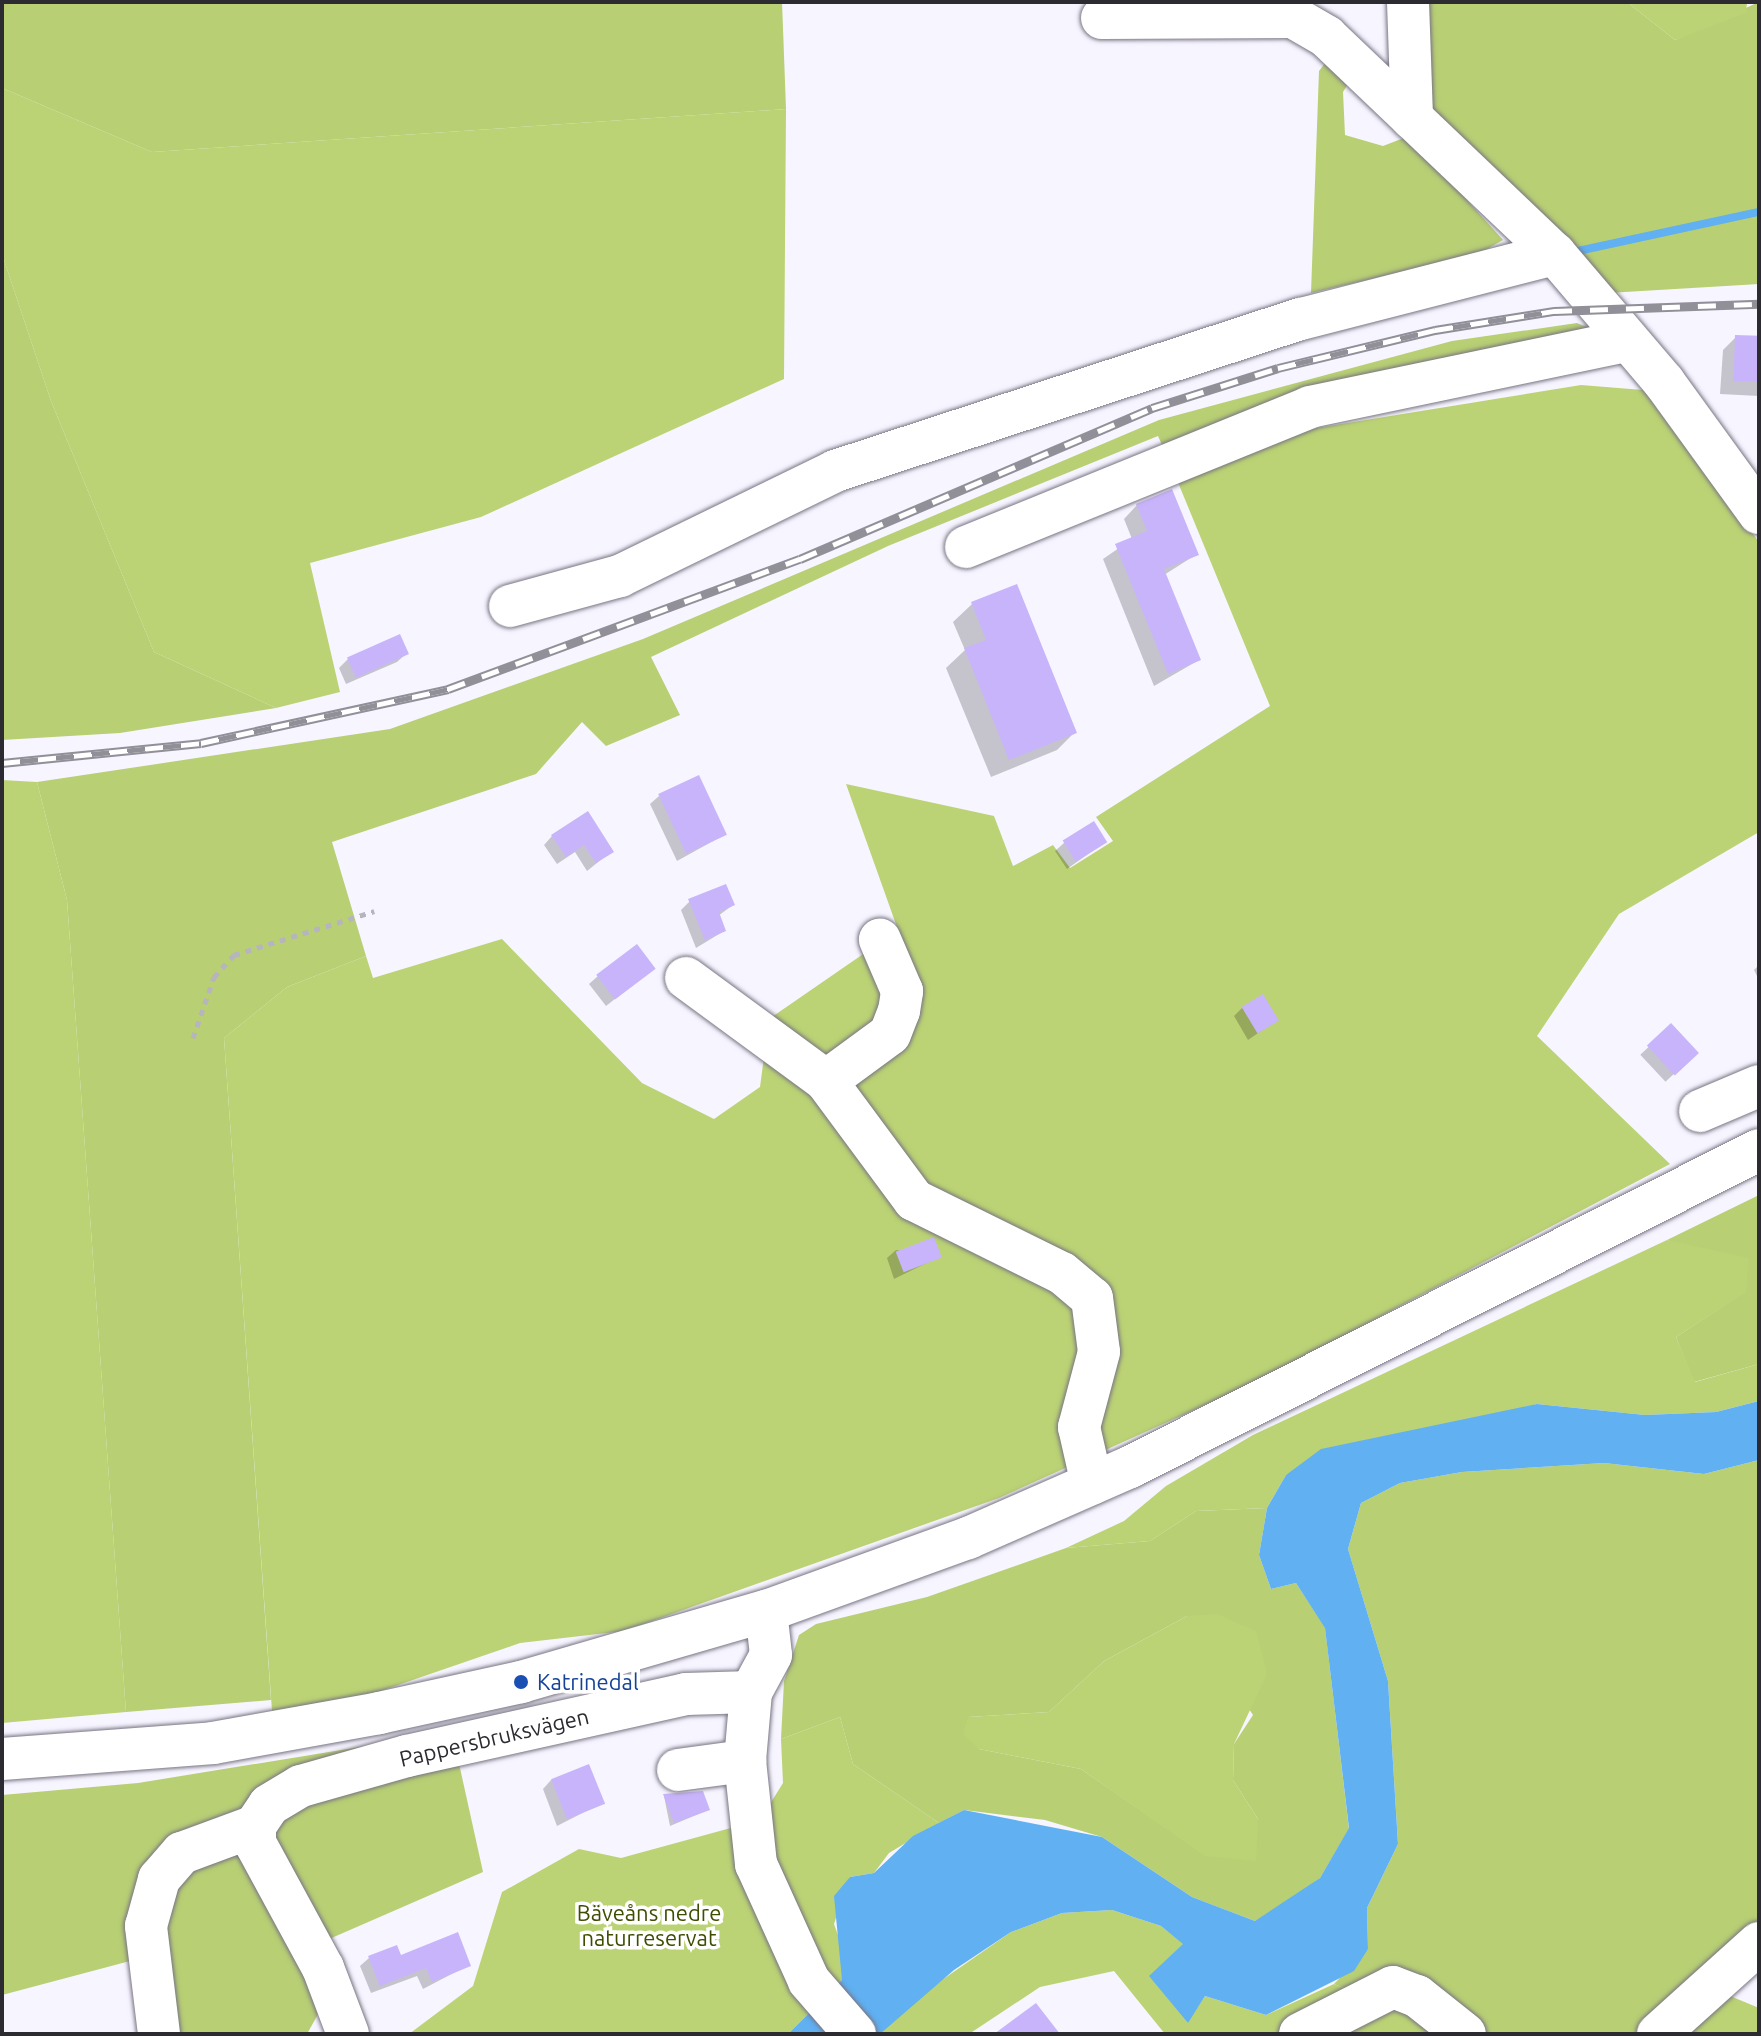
<!DOCTYPE html>
<html>
<head>
<meta charset="utf-8">
<style>
  body { margin:0 }
  #map { position:relative; width:1761px; height:2036px; overflow:hidden; background:#f7f5ff; font-family:Ubuntu,sans-serif }
  div>[style] { position:absolute }
  [style*='--x'] { left:calc(var(--x)*1px); top:calc(var(--y)*1px); width:calc(var(--w)*1px); rotate:calc(var(--a)*1deg) }
  .green>* { inset:0; background:#b8cf74 }
  .forest>* { inset:0; background:#bbd374 }
  .water>* { inset:0; background:#60b0f2 }
  .shadow>* { inset:0; background:#0003; transform-origin:0 0 }
  .stream>* { height:8px; margin:-4px; padding:0 4px; transform-origin:4px; border-radius:4px; background:#60b0f2 }
  .building>* { inset:0; background:#c8b4fa; transform-origin:0 0 }
  .path>* { height:5px; margin-top:-2.5px; transform-origin:0; background:repeating-linear-gradient(90deg,#b6b4bd 0 6px,transparent 0 12px) }
  .roads { filter:drop-shadow(0 0 2px #787483) drop-shadow(0 0 2px #787483) }
  .minor>* { height:42px; margin:-21px; padding:0 21px; transform-origin:21px; border-radius:21px; background:#fff }
  .rail>* { height:9px; margin-top:-4.5px; transform-origin:0; background:repeating-linear-gradient(90deg,#fff 0 18px,#918f98 0 36px); box-sizing:border-box; border-block:2px solid #918f98 }
  .dots>* { width:22px; height:22px; translate:-50% -50%; box-sizing:border-box; border:4px solid #fff; border-radius:50% }
  span { translate:-50% -50%; white-space:nowrap; text-align:center; line-height:1.15; -webkit-text-stroke:7px #fff; paint-order:stroke }
  .transit-label { font-size:22px; color:#164399 }
  .left { translate:0 -50%; text-align:left }
  .street-label { font-size:22px; color:#2d2b32 }
  .park-label { font-size:22px; color:#3f4d02 }
  .frame { position:absolute; inset:0; border:4px solid #2d2b32; pointer-events:none }
</style>
</head>
<body>
<div id="map">
  <div class="green">
    <div style="clip-path:polygon(2px 2px,782px 2px,786px 109px,152px 152px,2px 88px)"></div>
    <div style="clip-path:polygon(1427px 2px,1627px 2px,1675px 40px,1759px 2px,1759px 284px,1608px 293px,1427px 122px)"></div>
    <div style="clip-path:polygon(1329px 58px,1351px 79px,1343px 92px,1345px 135px,1383px 146px,1409px 136px,1503px 240px,1478px 254px,1311px 293px,1319px 71px)"></div>
    <div style="clip-path:polygon(2px 254px,51px 401px,154px 652px,276px 708px,120px 733px,2px 740px)"></div>
    <div style="clip-path:polygon(1577px 323px,1594px 330px,1296px 400px,1162px 445px,1158px 436px,888px 546px,651px 657px,680px 715px,606px 746px,582px 722px,536px 774px,332px 842px,366px 956px,287px 987px,224px 1038px,271px 1700px,126px 1712px,67px 900px,37px 782px,390px 729px,643px 639px,1159px 420px,1452px 341px)"></div>
    <div style="clip-path:polygon(1759px 1195px,1759px 1364px,1694px 1382px,1676px 1337px,1745px 1292px,1693px 1249px,1667px 1240px)"></div>
    <div style="clip-path:polygon(1759px 1460px,1759px 1930px,1672px 2034px,1453px 2034px,1334px 1984px,1368px 1949px,1367px 1908px,1398px 1844px,1388px 1681px,1348px 1549px,1361px 1503px,1400px 1483px,1462px 1472px,1604px 1463px,1704px 1474px)"></div>
    <div style="clip-path:polygon(evenodd,1267px 1508px,1259px 1555px,1271px 1589px,1296px 1583px,1325px 1627px,1349px 1829px,1320px 1878px,1274px 1913px,1255px 1921px,1192px 1897px,1102px 1837px,1045px 1820px,964px 1810px,939px 1823px,853px 1764px,840px 1717px,781px 1739px,784px 1681px,799px 1635px,816px 1624px,927px 1597px,1066px 1548px,1150px 1541px,1196px 1511px,1267px 1508px,1187px 1616px,1253px 1715px,1234px 1744px,1233px 1780px,1258px 1819px,1205px 1855px,1081px 1769px,979px 1749px,968px 1717px,1049px 1712px,1104px 1661px,1187px 1616px)"></div>
    <div style="clip-path:polygon(390px 1742px,258px 1806px,322px 2007px,307px 2034px,145px 2034px,130px 1961px,2px 1995px,2px 1795px,138px 1783px)"></div>
    <div style="clip-path:polygon(458px 1759px,483px 1872px,320px 1943px,267px 1832px,285px 1808px)"></div>
  </div>
  <div class="forest">
    <div style="clip-path:polygon(1627px 2px,1747px 2px,1746px 13px,1675px 40px)"></div>
    <div style="clip-path:polygon(2px 88px,152px 152px,786px 109px,784px 379px,481px 517px,310px 563px,340px 692px,276px 708px,154px 652px,51px 401px,2px 254px)"></div>
    <div style="clip-path:polygon(1581px 385px,1643px 390px,1759px 542px,1759px 832px,1619px 914px,1537px 1036px,1670px 1164px,1254px 1383px,999px 1498px,624px 1631px,520px 1643px,372px 1694px,272px 1711px,224px 1038px,287px 987px,366px 956px,373px 978px,502px 939px,642px 1083px,714px 1119px,760px 1087px,769px 1019px,898px 930px,846px 784px,994px 816px,1013px 866px,1053px 845px,1070px 868px,1113px 841px,1096px 817px,1270px 706px,1177px 480px,1304px 430px)"></div>
    <div style="clip-path:polygon(2px 780px,37px 782px,67px 900px,126px 1712px,2px 1723px)"></div>
    <div style="clip-path:polygon(1667px 1240px,1749px 1258px,1746px 1292px,1676px 1337px,1695px 1382px,1759px 1364px,1759px 1401px,1716px 1412px,1645px 1415px,1537px 1404px,1286px 1475px,1267px 1508px,1196px 1511px,1150px 1541px,1066px 1548px,1124px 1521px,1166px 1486px,1253px 1435px)"></div>
    <div style="clip-path:polygon(1217px 1614px,1256px 1631px,1267px 1674px,1234px 1744px,1233px 1780px,1258px 1819px,1256px 1861px,1205px 1856px,1081px 1769px,979px 1749px,963px 1734px,968px 1717px,1049px 1712px,1104px 1661px,1187px 1616px)"></div>
    <div style="clip-path:polygon(840px 1717px,853px 1764px,939px 1823px,889px 1853px,874px 1873px,850px 1877px,834px 1924px,845px 1955px,842px 1980px,788px 2034px,409px 2034px,473px 1986px,502px 1892px,579px 1849px,621px 1858px,760px 1820px,783px 1783px,781px 1739px)"></div>
    <div style="clip-path:polygon(1112px 1910px,1161px 1926px,1184px 1944px,1187px 2023px,1205px 1996px,1266px 2015px,1334px 1984px,1453px 2034px,1165px 2034px,1114px 1971px,1040px 1987px,969px 2034px,880px 2034px,906px 2005px,1011px 1932px,1062px 1913px)"></div>
    <div style="clip-path:polygon(1711px 1988px,1759px 2008px,1759px 2034px,1672px 2034px)"></div>
  </div>
  <div class="water">
    <div style="clip-path:polygon(1759px 1401px,1759px 1460px,1704px 1474px,1604px 1463px,1462px 1472px,1400px 1483px,1361px 1503px,1348px 1549px,1388px 1681px,1398px 1844px,1367px 1908px,1368px 1949px,1354px 1971px,1266px 2015px,1205px 1996px,1188px 2023px,1149px 1976px,1183px 1944px,1161px 1926px,1112px 1910px,1062px 1913px,1011px 1932px,954px 1970px,880px 2034px,788px 2034px,842px 1980px,834px 1896px,850px 1877px,874px 1873px,913px 1836px,964px 1810px,1102px 1837px,1192px 1897px,1255px 1921px,1320px 1878px,1349px 1828px,1325px 1628px,1296px 1583px,1271px 1589px,1259px 1555px,1267px 1508px,1286px 1475px,1321px 1449px,1537px 1404px,1645px 1415px,1716px 1412px)"></div>
  </div>
  <div class="shadow">
    <div style="clip-path:polygon(1736px 337px,1759px 338px,1759px 396px,1720px 394px,1723px 350px)"></div>
    <div style="clip-path:polygon(1137px 505px,1197px 554px,1164px 575px,1199px 660px,1154px 686px,1103px 559px,1132px 539px,1124px 519px)"></div>
    <div style="clip-path:polygon(1015px 586px,1075px 732px,1057px 750px,991px 777px,946px 668px,965px 650px,953px 622px,972px 604px)"></div>
    <div style="clip-path:polygon(399px 637px,406px 654px,397px 662px,346px 684px,339px 668px,348px 659px)"></div>
    <div style="clip-path:polygon(659px 796px,724px 835px,677px 861px,650px 804px)"></div>
    <div style="clip-path:polygon(552px 836px,612px 851px,587px 871px,575px 852px,557px 864px,544px 845px)"></div>
    <div style="clip-path:polygon(1105px 842px,1067px 869px,1055px 851px,1064px 843px)"></div>
    <div style="clip-path:polygon(690px 901px,733px 905px,718px 916px,724px 931px,696px 948px,681px 910px)"></div>
    <div style="clip-path:polygon(1759px 965px,1759px 980px,1754px 970px)"></div>
    <div style="clip-path:polygon(653px 969px,606px 1006px,589px 984px,598px 976px)"></div>
    <div style="clip-path:polygon(1242px 1008px,1277px 1020px,1248px 1040px,1234px 1016px)"></div>
    <div style="left:1671px;top:1026px;width:37px;height:42px;rotate:47deg"></div>
    <div style="clip-path:polygon(896px 1250px,939px 1257px,894px 1279px,887px 1258px)"></div>
    <div style="clip-path:polygon(551px 1780px,602px 1803px,557px 1826px,543px 1789px)"></div>
    <div style="clip-path:polygon(664px 1796px,708px 1810px,670px 1826px)"></div>
    <div style="clip-path:polygon(369px 1958px,400px 1958px,469px 1965px,423px 1989px,417px 1976px,371px 1993px,360px 1966px)"></div>
  </div>
  <div class="stream">
    <div style="--x:1578;--y:251;--w:185;--a:-12.2"></div>
  </div>
  <div class="building">
    <div style="left:1735px;top:335px;width:24px;height:46px;rotate:2deg"></div>
    <div style="clip-path:polygon(1172px 489px,1199px 555px,1164px 569px,1201px 660px,1168px 674px,1115px 544px,1147px 531px,1136px 504px)"></div>
    <div style="clip-path:polygon(1017px 584px,1077px 733px,1009px 760px,964px 648px,986px 640px,971px 602px)"></div>
    <div style="left:400px;top:634px;width:22px;height:58px;rotate:66deg"></div>
    <div style="left:699px;top:775px;width:66px;height:45px;rotate:65deg"></div>
    <div style="clip-path:polygon(588px 811px,614px 852px,596px 863px,584px 845px,566px 857px,551px 835px)"></div>
    <div style="left:1094px;top:821px;width:25px;height:37px;rotate:58deg"></div>
    <div style="clip-path:polygon(726px 884px,735px 905px,719px 912px,726px 931px,705px 940px,688px 899px)"></div>
    <div style="left:637px;top:944px;width:31px;height:51px;rotate:53deg"></div>
    <div style="left:1263px;top:994px;width:31px;height:25px;rotate:59deg"></div>
    <div style="left:1671px;top:1023px;width:41px;height:33px;rotate:47deg"></div>
    <div style="left:934px;top:1237px;width:22px;height:41px;rotate:69deg"></div>
    <div style="left:589px;top:1764px;width:43px;height:41px;rotate:68deg"></div>
    <div style="clip-path:polygon(703px 1791px,710px 1810px,674px 1823px,663px 1794px)"></div>
    <div style="clip-path:polygon(458px 1932px,471px 1966px,432px 1982px,426px 1968px,380px 1986px,368px 1956px,397px 1945px,401px 1955px)"></div>
    <div style="clip-path:polygon(1036px 2003px,1060px 2034px,994px 2034px)"></div>
  </div>
  <div class="path">
    <div style="--x:193;--y:1038;--w:65;--a:-71"></div>
    <div style="--x:214;--y:977;--w:30;--a:-48"></div>
    <div style="--x:234;--y:955;--w:147;--a:-17.4"></div>
  </div>
  <div class="roads">
    <div class="minor">
      <div style="--x:1408;--y:2;--w:116;--a:88"></div>
      <div style="--x:1412;--y:118;--w:197;--a:43.6"></div>
      <div style="--x:1555;--y:254;--w:168;--a:49.6"></div>
      <div style="--x:1664;--y:382;--w:162;--a:54.1"></div>
      <div style="--x:1102;--y:18;--w:191;--a:-0.3"></div>
      <div style="--x:1293;--y:17;--w:39;--a:30"></div>
      <div style="--x:1327;--y:37;--w:117;--a:43.6"></div>
      <div style="--x:966;--y:547;--w:371;--a:-22.1"></div>
      <div style="--x:1310;--y:407;--w:324;--a:-11.8"></div>
      <div style="--x:510;--y:606;--w:114;--a:-15.3"></div>
      <div style="--x:620;--y:576;--w:239;--a:-26"></div>
      <div style="--x:835;--y:471;--w:490;--a:-18.1"></div>
      <div style="--x:1301;--y:319;--w:262;--a:-14.4"></div>
      <div style="--x:686;--y:978;--w:174;--a:36.3"></div>
      <div style="--x:826;--y:1081;--w:148;--a:53.5"></div>
      <div style="--x:914;--y:1200;--w:165;--a:26.3"></div>
      <div style="--x:1062;--y:1273;--w:39;--a:40"></div>
      <div style="--x:1092;--y:1298;--w:54;--a:82.6"></div>
      <div style="--x:1099;--y:1352;--w:78;--a:104.9"></div>
      <div style="--x:1079;--y:1427;--w:58;--a:77.2"></div>
      <div style="--x:826;--y:1081;--w:79;--a:-36.3"></div>
      <div style="--x:890;--y:1034;--w:25;--a:-69"></div>
      <div style="--x:899;--y:1011;--w:20;--a:-81"></div>
      <div style="--x:902;--y:991;--w:56;--a:-113.3"></div>
      <div style="--x:1700;--y:1111;--w:64;--a:-23"></div>
      <div style="--x:766;--y:1611;--w:44;--a:83.5"></div>
      <div style="--x:771;--y:1655;--w:42;--a:118.4"></div>
      <div style="--x:751;--y:1692;--w:69;--a:95"></div>
      <div style="--x:745;--y:1761;--w:104;--a:83.9"></div>
      <div style="--x:756;--y:1864;--w:128;--a:65.6"></div>
      <div style="--x:809;--y:1981;--w:70;--a:49"></div>
      <div style="--x:2;--y:1759;--w:212;--a:-4.3"></div>
      <div style="--x:213;--y:1743;--w:169;--a:-10.2"></div>
      <div style="--x:379;--y:1713;--w:145;--a:-12.3"></div>
      <div style="--x:521;--y:1682;--w:255;--a:-16.2"></div>
      <div style="--x:766;--y:1611;--w:215;--a:-19.9"></div>
      <div style="--x:968;--y:1538;--w:177;--a:-23.7"></div>
      <div style="--x:1130;--y:1467;--w:704;--a:-26.75"></div>
      <div style="--x:678;--y:1770;--w:68;--a:-7.7"></div>
      <div style="--x:159;--y:2034;--w:109;--a:-96.9"></div>
      <div style="--x:146;--y:1926;--w:49;--a:-74.5"></div>
      <div style="--x:159;--y:1879;--w:35;--a:-49"></div>
      <div style="--x:182;--y:1853;--w:78;--a:-20.3"></div>
      <div style="--x:348;--y:2034;--w:71;--a:-110.7"></div>
      <div style="--x:323;--y:1968;--w:142;--a:-118.5"></div>
      <div style="--x:255;--y:1843;--w:17;--a:-90"></div>
      <div style="--x:255;--y:1826;--w:25;--a:-56"></div>
      <div style="--x:269;--y:1805;--w:37;--a:-31"></div>
      <div style="--x:301;--y:1786;--w:110;--a:-15.8"></div>
      <div style="--x:407;--y:1756;--w:286;--a:-12.5"></div>
      <div style="--x:686;--y:1694;--w:65;--a:-1.8"></div>
      <div style="--x:1300;--y:2034;--w:104;--a:-26.8"></div>
      <div style="--x:1393;--y:1987;--w:26;--a:21"></div>
      <div style="--x:1417;--y:1996;--w:61;--a:38.4"></div>
      <div style="--x:1658;--y:2034;--w:136;--a:-42"></div>
    </div>
  </div>
  <div class="rail">
    <div style="--x:2;--y:763;--w:200;--a:-5.7"></div>
    <div style="--x:201;--y:743;--w:253;--a:-12.3"></div>
    <div style="--x:448;--y:689;--w:375;--a:-20.3"></div>
    <div style="--x:800;--y:559;--w:383;--a:-23.2"></div>
    <div style="--x:1152;--y:408;--w:132;--a:-17.6"></div>
    <div style="--x:1278;--y:368;--w:162;--a:-13.6"></div>
    <div style="--x:1435;--y:330;--w:121;--a:-9.1"></div>
    <div style="--x:1554;--y:311;--w:205;--a:-2"></div>
  </div>
  <div class="dots">
    <div style="left:521px;top:1682px;background:#1a4fb4"></div>
  </div>
  <div class="transit-label">
    <span class="left" style="left:537px;top:1682px">Katrinedal</span>
  </div>
  <div class="street-label">
    <span style="left:494px;top:1737px;rotate:-13deg">Pappersbruksvägen</span>
  </div>
  <div class="park-label">
    <span style="left:649px;top:1925px">Bäveåns nedre<br>naturreservat</span>
  </div>
  <div class="frame"></div>
</div>
</body>
</html>
